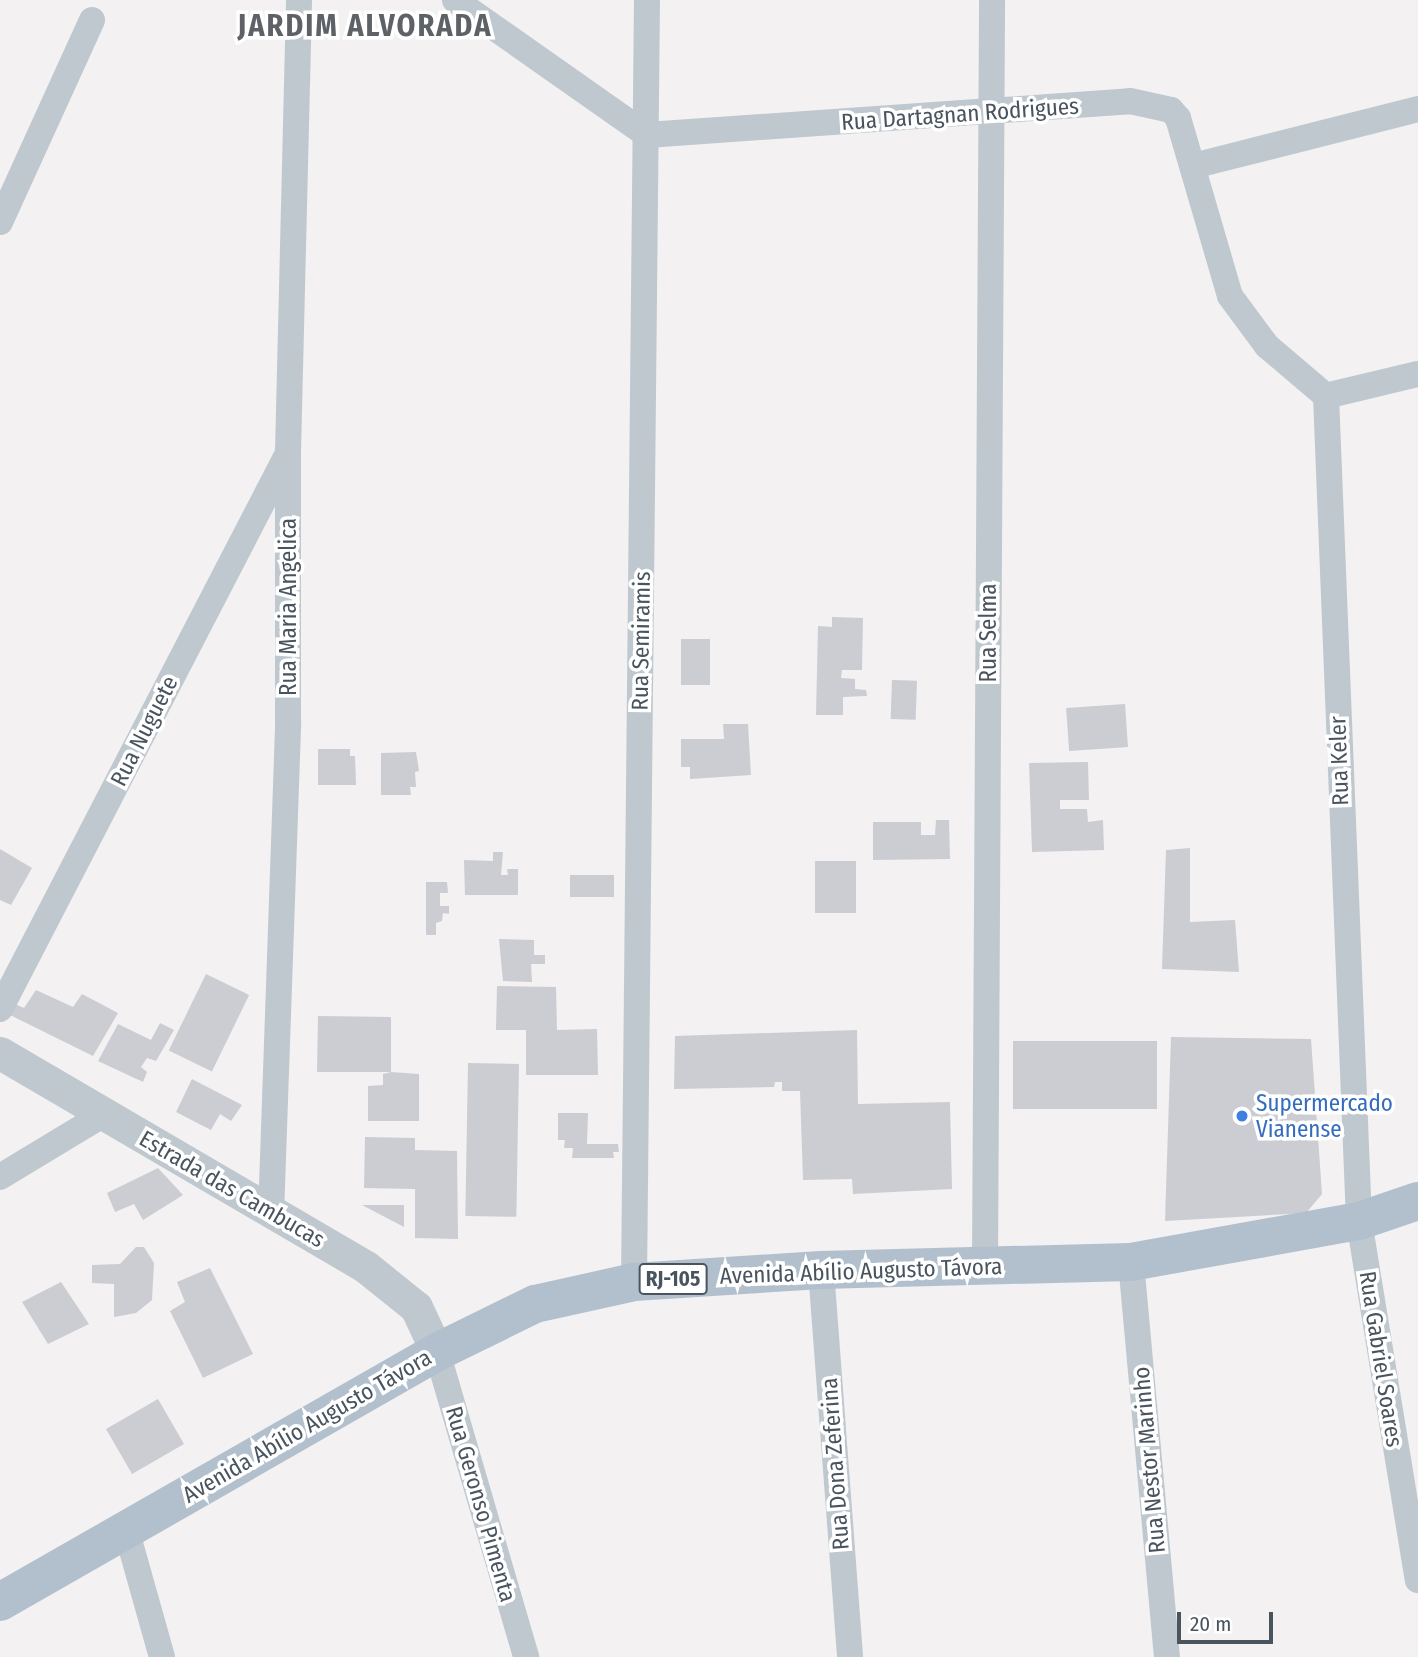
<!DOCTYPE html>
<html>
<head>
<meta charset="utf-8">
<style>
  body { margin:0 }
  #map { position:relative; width:1418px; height:1657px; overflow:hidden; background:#f3f1f1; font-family:"Fira Sans Condensed",sans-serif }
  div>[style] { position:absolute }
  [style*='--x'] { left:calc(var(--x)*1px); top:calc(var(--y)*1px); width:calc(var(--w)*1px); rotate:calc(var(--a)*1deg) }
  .building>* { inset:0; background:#cbcdd3; transform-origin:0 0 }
  .minor>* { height:26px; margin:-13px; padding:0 13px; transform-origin:13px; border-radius:13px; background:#bfc8cf }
  .tertiary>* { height:33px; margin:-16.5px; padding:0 16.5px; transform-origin:16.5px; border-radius:16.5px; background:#bfc8cf }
  .primary>* { height:38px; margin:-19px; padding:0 19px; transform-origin:19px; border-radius:19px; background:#b2c0ce }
  .dots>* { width:19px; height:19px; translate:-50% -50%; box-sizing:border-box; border:4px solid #fff; border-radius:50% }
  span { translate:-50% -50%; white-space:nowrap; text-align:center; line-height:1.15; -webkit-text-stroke:7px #fff; paint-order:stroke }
  .shield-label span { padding:2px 5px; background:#fff; border:2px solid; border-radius:5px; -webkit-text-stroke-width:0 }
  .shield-label { font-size:21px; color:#49545e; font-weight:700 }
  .street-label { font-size:23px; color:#49545e }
  .shop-label { font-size:23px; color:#366cbe }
  .left { translate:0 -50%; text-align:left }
  .district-label { font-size:30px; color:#5e6166; font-weight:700; letter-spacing:2px }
  .scale { position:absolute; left:1177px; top:1612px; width:96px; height:32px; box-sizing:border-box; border:4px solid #49545e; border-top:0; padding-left:9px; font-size:21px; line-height:24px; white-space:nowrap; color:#49545e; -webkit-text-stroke:5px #fff; paint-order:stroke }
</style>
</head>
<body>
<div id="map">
  <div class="building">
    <div style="clip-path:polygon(832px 617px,863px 618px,862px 670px,842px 670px,841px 678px,855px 679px,855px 689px,866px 690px,867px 696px,843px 697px,843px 715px,816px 715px,818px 626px,832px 627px)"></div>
    <div style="left:681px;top:639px;width:29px;height:46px"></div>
    <div style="left:892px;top:680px;width:25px;height:39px;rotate:2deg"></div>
    <div style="left:1125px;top:704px;width:43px;height:59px;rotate:86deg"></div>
    <div style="clip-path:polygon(723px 724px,748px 724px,751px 775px,690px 779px,690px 767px,681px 767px,681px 739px,724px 739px)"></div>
    <div style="clip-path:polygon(318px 749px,350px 749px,350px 756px,355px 756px,356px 785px,318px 785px)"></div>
    <div style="clip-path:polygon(416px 752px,419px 771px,415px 772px,416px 787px,410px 787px,411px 795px,381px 795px,381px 753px)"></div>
    <div style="clip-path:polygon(1088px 762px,1089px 800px,1060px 800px,1060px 809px,1087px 809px,1088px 822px,1103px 820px,1104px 850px,1032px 852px,1029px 763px)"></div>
    <div style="clip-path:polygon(936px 820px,949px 820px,950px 859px,873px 860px,873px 822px,921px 822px,921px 835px,935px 835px)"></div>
    <div style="clip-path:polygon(1190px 848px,1190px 922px,1235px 920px,1239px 972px,1162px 969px,1166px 850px)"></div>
    <div style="clip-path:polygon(0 849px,32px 868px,11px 905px,0 900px)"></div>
    <div style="clip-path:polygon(493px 852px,503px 852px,501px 875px,508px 875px,507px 869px,518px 869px,518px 895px,465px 895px,464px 860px,493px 861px)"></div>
    <div style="left:815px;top:861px;width:41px;height:52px"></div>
    <div style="left:570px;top:875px;width:44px;height:22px"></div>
    <div style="clip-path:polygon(426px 882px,447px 882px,448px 893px,440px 893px,440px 906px,449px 906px,449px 914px,443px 913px,442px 921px,436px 923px,436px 935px,426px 935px)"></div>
    <div style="clip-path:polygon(499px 939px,534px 940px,534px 955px,545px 955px,545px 964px,531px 964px,532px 982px,503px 981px)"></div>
    <div style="left:206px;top:974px;width:48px;height:85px;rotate:26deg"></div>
    <div style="clip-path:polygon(497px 986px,556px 987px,557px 1030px,597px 1029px,598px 1075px,526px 1075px,526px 1030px,496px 1030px)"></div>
    <div style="clip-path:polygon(36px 990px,73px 1007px,82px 994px,118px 1013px,93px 1056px,10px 1015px,15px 1004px,24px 1008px)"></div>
    <div style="clip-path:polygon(318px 1016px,391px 1017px,391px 1072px,419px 1074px,419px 1121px,368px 1121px,368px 1086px,383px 1085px,383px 1074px,391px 1072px,317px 1072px)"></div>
    <div style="clip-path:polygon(160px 1023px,174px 1030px,156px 1061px,147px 1058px,141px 1067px,147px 1072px,143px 1082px,98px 1061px,118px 1024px,151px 1040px)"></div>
    <div style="clip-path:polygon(857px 1030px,858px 1104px,950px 1102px,952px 1189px,853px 1194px,852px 1179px,803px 1180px,800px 1091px,782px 1091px,782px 1082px,775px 1082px,774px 1087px,674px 1089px,675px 1036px)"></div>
    <div style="clip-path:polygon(1171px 1037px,1311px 1039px,1322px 1194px,1306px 1213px,1165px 1221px)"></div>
    <div style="left:1013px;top:1041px;width:144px;height:68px"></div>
    <div style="left:468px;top:1063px;width:51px;height:153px;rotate:1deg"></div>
    <div style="clip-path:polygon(192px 1079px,242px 1105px,231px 1121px,220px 1114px,211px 1130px,176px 1112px)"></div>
    <div style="clip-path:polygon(558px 1113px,588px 1113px,587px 1144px,618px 1144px,619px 1152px,613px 1152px,614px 1158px,572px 1158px,573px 1148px,564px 1148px,565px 1140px,558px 1140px)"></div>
    <div style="clip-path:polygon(365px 1137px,415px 1138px,415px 1150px,457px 1151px,458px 1239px,415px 1238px,415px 1189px,364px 1188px)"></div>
    <div style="clip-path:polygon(158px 1168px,183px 1195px,143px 1220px,134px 1204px,115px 1212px,107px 1193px)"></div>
    <div style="clip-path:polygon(362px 1205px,404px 1205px,404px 1227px)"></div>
    <div style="clip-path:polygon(136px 1247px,144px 1247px,154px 1263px,152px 1300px,136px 1313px,114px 1317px,114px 1284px,92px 1283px,92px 1265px,120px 1264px)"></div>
    <div style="clip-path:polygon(210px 1268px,253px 1354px,203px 1378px,170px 1311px,185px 1302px,177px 1282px)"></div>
    <div style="clip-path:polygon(61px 1282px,89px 1324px,48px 1344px,22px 1302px)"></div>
    <div style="left:158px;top:1399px;width:52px;height:60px;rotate:60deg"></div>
  </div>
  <div class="minor">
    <div style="--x:455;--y:0;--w:235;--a:35.1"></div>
    <div style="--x:647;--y:135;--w:484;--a:-4"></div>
    <div style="--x:1130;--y:101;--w:42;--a:12.4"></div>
    <div style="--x:1171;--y:110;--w:11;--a:49"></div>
    <div style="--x:1178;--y:118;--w:185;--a:73.7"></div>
    <div style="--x:1230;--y:296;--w:62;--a:53.5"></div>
    <div style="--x:1267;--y:346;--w:77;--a:40.3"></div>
    <div style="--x:1193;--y:166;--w:232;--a:-14.2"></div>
    <div style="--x:0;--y:222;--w:222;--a:-65.5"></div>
    <div style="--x:1418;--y:374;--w:95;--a:166.6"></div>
    <div style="--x:1326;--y:396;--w:826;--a:87.71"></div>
    <div style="--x:1359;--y:1221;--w:364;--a:80.7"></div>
    <div style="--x:0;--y:1009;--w:622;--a:-62.61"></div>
    <div style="--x:0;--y:1177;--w:122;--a:-31.2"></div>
    <div style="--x:271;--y:1215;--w:494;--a:-88"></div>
    <div style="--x:288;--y:721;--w:269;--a:-90"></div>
    <div style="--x:288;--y:452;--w:452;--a:-88.6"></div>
    <div style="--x:1131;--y:1262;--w:397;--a:84.8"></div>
    <div style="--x:985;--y:1266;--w:1266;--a:-89.68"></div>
    <div style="--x:821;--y:1270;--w:388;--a:85.7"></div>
    <div style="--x:634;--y:1282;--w:1282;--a:-89.42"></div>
    <div style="--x:437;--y:1352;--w:318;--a:73.7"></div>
    <div style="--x:126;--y:1529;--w:133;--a:74.3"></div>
  </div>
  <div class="tertiary">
    <div style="--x:0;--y:1053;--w:424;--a:30.3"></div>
    <div style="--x:366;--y:1267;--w:64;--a:38.7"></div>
    <div style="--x:416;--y:1307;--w:50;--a:65"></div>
  </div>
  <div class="primary">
    <div style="--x:0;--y:1602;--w:503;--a:-29.77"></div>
    <div style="--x:437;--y:1352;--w:109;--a:-26.1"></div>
    <div style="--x:535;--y:1304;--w:101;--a:-12.5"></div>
    <div style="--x:634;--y:1282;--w:187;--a:-3.7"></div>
    <div style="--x:821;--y:1270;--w:310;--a:-1.5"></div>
    <div style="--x:1131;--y:1262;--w:232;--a:-10.2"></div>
    <div style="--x:1359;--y:1221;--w:62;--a:-18.7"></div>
  </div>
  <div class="dots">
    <div style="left:1242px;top:1116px;background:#3f7fe0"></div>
  </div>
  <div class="shield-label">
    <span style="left:673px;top:1279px">RJ-105</span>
  </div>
  <div class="street-label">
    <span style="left:960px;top:114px;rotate:-4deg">Rua Dartagnan Rodrigues</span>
    <span style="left:288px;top:607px;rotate:-90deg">Rua Maria Angelica</span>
    <span style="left:988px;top:633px;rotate:-90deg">Rua Selma</span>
    <span style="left:641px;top:641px;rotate:-89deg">Rua Semiramis</span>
    <span style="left:144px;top:731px;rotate:-63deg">Rua Nuguete</span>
    <span style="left:1339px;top:761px;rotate:-92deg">Rua Keler</span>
    <span style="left:232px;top:1189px;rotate:30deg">Estrada das Cambucas</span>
    <span style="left:861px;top:1271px;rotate:-2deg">Avenida Abílio Augusto Távora</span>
    <span style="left:1381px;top:1359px;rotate:81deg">Rua Gabriel Soares</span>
    <span style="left:307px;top:1426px;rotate:-30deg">Avenida Abílio Augusto Távora</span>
    <span style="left:1149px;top:1460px;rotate:-95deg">Rua Nestor Marinho</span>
    <span style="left:835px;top:1464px;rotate:-94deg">Rua Dona Zeferina</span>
    <span style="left:481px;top:1504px;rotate:74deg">Rua Geronso Pimenta</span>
  </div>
  <div class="shop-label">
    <span class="left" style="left:1256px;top:1116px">Supermercado<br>Vianense</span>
  </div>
  <div class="district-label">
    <span style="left:365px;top:26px">JARDIM ALVORADA</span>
  </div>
  <div class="scale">20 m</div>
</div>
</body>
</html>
